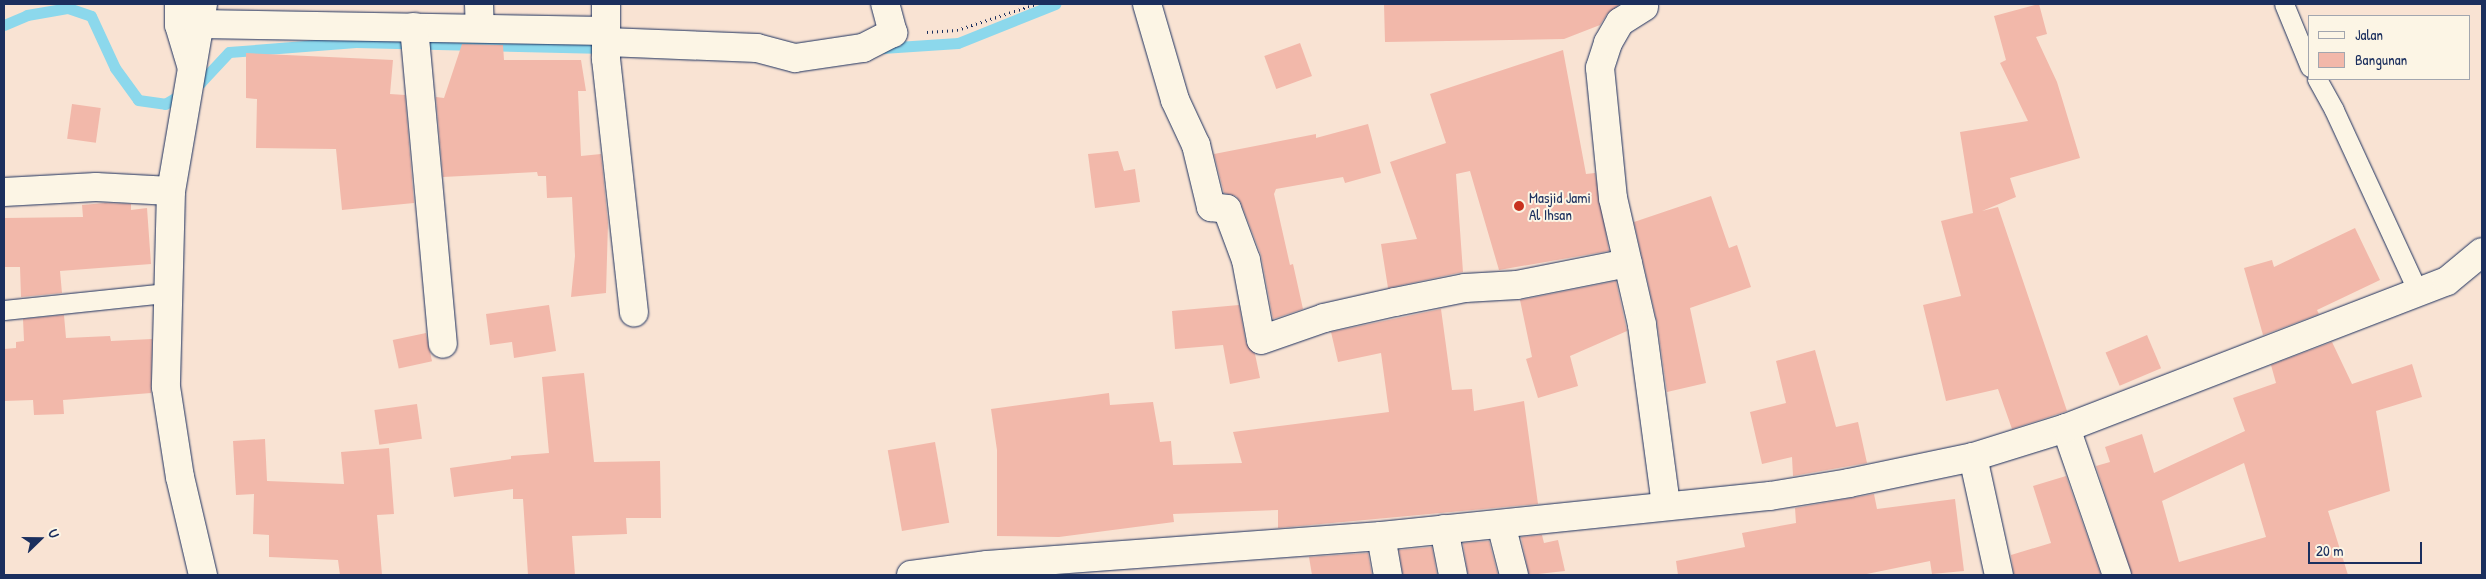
<!DOCTYPE html>
<html>
<head>
<meta charset="utf-8">
<style>
  body { margin:0 }
  #map { position:relative; width:2486px; height:579px; overflow:hidden; background:#f9e3d3; font-family:"Patrick Hand",sans-serif }
  div>[style] { position:absolute }
  [style*='--x'] { left:calc(var(--x)*1px); top:calc(var(--y)*1px); width:calc(var(--w)*1px); rotate:calc(var(--a)*1deg) }
  .stream>* { height:11px; margin:-5.5px; padding:0 5.5px; transform-origin:5.5px; border-radius:5.5px; background:#8cd8ec }
  .building>* { inset:0; background:#f2b8aa; transform-origin:0 0 }
  .path>* { height:3px; margin-top:-1.5px; transform-origin:0; background:repeating-linear-gradient(90deg,#1b2f5e 0 1px,transparent 0 5px) }
  .roads { filter:drop-shadow(0 0 1px #1b2f5e) drop-shadow(0 0 1px #1b2f5e) }
  .service>* { height:19px; margin:-9.5px; padding:0 9.5px; transform-origin:9.5px; border-radius:9.5px; background:#fcf5e5 }
  .minor>* { height:28px; margin:-14px; padding:0 14px; transform-origin:14px; border-radius:14px; background:#fcf5e5 }
  .dots>* { width:14px; height:14px; translate:-50% -50%; box-sizing:border-box; border:2px solid #fcf5e5; border-radius:50% }
  span { translate:-50% -50%; white-space:nowrap; text-align:center; line-height:1.15; -webkit-text-stroke:4px #fcf5e5; paint-order:stroke }
  .poi-label { font-size:15px; color:#1b2f5e }
  .left { translate:0 -50%; text-align:left }
  .frame { position:absolute; inset:0; border:5px solid #1b2f5e; pointer-events:none }
  .legend { position:absolute; left:2308px; top:15px; width:162px; height:65px; box-sizing:border-box; background:#fcf5e5; border:1px solid #a2a6af; margin:0; padding:6px 9px; list-style:none; font-size:15px; color:#1b2f5e }
  .legend li { display:flex; align-items:center; gap:10px; height:25px }
  .legend b { width:25px; border:1px solid #a2a6af }
  .north { position:absolute; left:15px; top:514px; width:50px; height:50px; -webkit-text-stroke:4px #fcf5e5; paint-order:stroke; rotate:68deg; font-size:14px; font-weight:700; line-height:20px; text-align:center; color:#1b2f5e }
  .north::after { content:''; display:block; margin:auto; width:18px; height:22px; background:#1b2f5e; clip-path:polygon(50% 0,100% 100%,50% 72%,0 100%) }
  .scale { position:absolute; left:2308px; top:542px; width:114px; height:22px; box-sizing:border-box; border:2px solid #1b2f5e; border-top:0; padding-left:6px; font-size:15px; line-height:18px; white-space:nowrap; color:#1b2f5e; -webkit-text-stroke:4px #fcf5e5; paint-order:stroke }
</style>
</head>
<body>
<div id="map">
  <div class="stream">
    <div style="--x:4;--y:25;--w:25;--a:-23"></div>
    <div style="--x:27;--y:15;--w:42;--a:-9.7"></div>
    <div style="--x:68;--y:8;--w:24;--a:19"></div>
    <div style="--x:91;--y:16;--w:57;--a:65.2"></div>
    <div style="--x:115;--y:68;--w:39;--a:54"></div>
    <div style="--x:138;--y:100;--w:27;--a:8"></div>
    <div style="--x:165;--y:104;--w:41;--a:-31"></div>
    <div style="--x:200;--y:83;--w:42;--a:-46.9"></div>
    <div style="--x:229;--y:52;--w:127;--a:-4.5"></div>
    <div style="--x:356;--y:42;--w:250;--a:1.4"></div>
    <div style="--x:882;--y:48;--w:76;--a:-3.8"></div>
    <div style="--x:958;--y:43;--w:105;--a:-21.9"></div>
  </div>
  <div class="building">
    <div style="clip-path:polygon(1384px 4px,1620px 4px,1607px 14px,1600px 25px,1564px 39px,1385px 42px)"></div>
    <div style="clip-path:polygon(2039px 4px,2047px 34px,2036px 37px,2057px 82px,2080px 158px,2010px 178px,2016px 197px,1982px 211px,1998px 207px,2067px 411px,2012px 429px,1998px 389px,1946px 401px,1923px 305px,1961px 296px,1941px 221px,1973px 213px,1960px 132px,2028px 121px,2000px 63px,2006px 60px,1994px 16px)"></div>
    <div style="left:1300px;top:43px;width:35px;height:38px;rotate:70deg"></div>
    <div style="clip-path:polygon(462px 44px,503px 45px,504px 60px,581px 60px,586px 91px,578px 91px,581px 156px,601px 154px,608px 223px,606px 293px,571px 297px,575px 256px,572px 197px,547px 198px,546px 176px,538px 176px,537px 172px,443px 177px,436px 97px,444px 98px)"></div>
    <div style="clip-path:polygon(1563px 50px,1586px 174px,1595px 173px,1609px 251px,1499px 270px,1470px 171px,1456px 174px,1463px 272px,1388px 288px,1381px 244px,1417px 239px,1390px 162px,1446px 143px,1430px 94px)"></div>
    <div style="clip-path:polygon(246px 53px,393px 60px,390px 94px,405px 95px,414px 203px,342px 210px,336px 149px,256px 148px,257px 99px,246px 98px)"></div>
    <div style="left:72px;top:104px;width:29px;height:35px;rotate:8deg"></div>
    <div style="clip-path:polygon(1368px 124px,1381px 173px,1345px 183px,1343px 177px,1276px 189px,1274px 194px,1290px 265px,1293px 264px,1303px 309px,1273px 319px,1261px 255px,1241px 203px,1236px 196px,1224px 193px,1214px 154px,1316px 134px,1316px 138px)"></div>
    <div style="clip-path:polygon(1118px 151px,1124px 171px,1135px 169px,1140px 202px,1095px 208px,1088px 154px)"></div>
    <div style="clip-path:polygon(1711px 196px,1729px 248px,1737px 245px,1751px 287px,1690px 308px,1706px 383px,1667px 392px,1657px 322px,1634px 222px)"></div>
    <div style="clip-path:polygon(105px 203px,131px 204px,131px 210px,147px 208px,151px 264px,60px 271px,62px 293px,21px 297px,20px 267px,4px 267px,4px 218px,83px 217px,82px 205px)"></div>
    <div style="clip-path:polygon(2355px 228px,2380px 280px,2317px 310px,2319px 314px,2263px 335px,2244px 268px,2272px 260px,2274px 267px)"></div>
    <div style="clip-path:polygon(1616px 281px,1627px 331px,1570px 356px,1578px 386px,1538px 398px,1526px 359px,1532px 357px,1520px 300px)"></div>
    <div style="clip-path:polygon(549px 305px,556px 351px,514px 358px,512px 342px,490px 345px,486px 314px)"></div>
    <div style="clip-path:polygon(1239px 305px,1246px 343px,1255px 354px,1260px 378px,1230px 384px,1223px 345px,1175px 349px,1172px 311px)"></div>
    <div style="clip-path:polygon(1441px 309px,1452px 390px,1472px 389px,1474px 411px,1524px 401px,1538px 504px,1278px 528px,1278px 510px,1173px 514px,1174px 522px,1059px 537px,997px 536px,997px 450px,991px 409px,1109px 393px,1110px 405px,1153px 402px,1160px 442px,1171px 441px,1173px 465px,1242px 463px,1233px 432px,1389px 412px,1381px 353px,1338px 362px,1331px 332px)"></div>
    <div style="clip-path:polygon(64px 315px,66px 338px,110px 336px,111px 341px,152px 339px,151px 393px,63px 400px,64px 414px,34px 415px,33px 400px,4px 401px,4px 349px,16px 348px,16px 342px,24px 341px,23px 319px)"></div>
    <div style="left:426px;top:333px;width:29px;height:34px;rotate:78deg"></div>
    <div style="left:2147px;top:335px;width:36px;height:45px;rotate:67deg"></div>
    <div style="clip-path:polygon(evenodd,2332px 342px,2352px 384px,2412px 364px,2422px 397px,2376px 411px,2390px 491px,2328px 511px,2348px 575px,2132px 575px,2096px 466px,2110px 462px,2105px 447px,2142px 434px,2154px 473px,2245px 431px,2233px 398px,2276px 383px,2271px 365px,2332px 342px,2244px 463px,2266px 537px,2179px 562px,2162px 501px,2244px 463px)"></div>
    <div style="clip-path:polygon(1815px 350px,1836px 427px,1858px 422px,1867px 463px,1793px 476px,1792px 457px,1762px 464px,1750px 412px,1786px 403px,1776px 361px)"></div>
    <div style="clip-path:polygon(584px 373px,594px 462px,660px 461px,661px 518px,626px 518px,627px 534px,572px 536px,575px 575px,528px 575px,523px 499px,513px 499px,513px 489px,454px 497px,450px 468px,511px 459px,511px 456px,549px 453px,542px 377px)"></div>
    <div style="left:417px;top:404px;width:35px;height:43px;rotate:82deg"></div>
    <div style="clip-path:polygon(265px 439px,267px 481px,344px 484px,341px 452px,389px 448px,394px 514px,377px 515px,382px 575px,340px 575px,338px 560px,269px 557px,269px 535px,253px 534px,254px 494px,236px 495px,233px 441px)"></div>
    <div style="left:935px;top:442px;width:82px;height:48px;rotate:80deg"></div>
    <div style="clip-path:polygon(2066px 476px,2101px 575px,2014px 575px,2011px 555px,2051px 543px,2033px 486px)"></div>
    <div style="clip-path:polygon(1874px 494px,1877px 509px,1955px 499px,1964px 571px,1932px 574px,1930px 561px,1862px 575px,1678px 575px,1676px 561px,1745px 547px,1742px 533px,1796px 523px,1795px 508px)"></div>
    <div style="clip-path:polygon(1542px 535px,1544px 543px,1558px 540px,1565px 571px,1529px 575px,1521px 537px)"></div>
    <div style="clip-path:polygon(1489px 541px,1498px 575px,1468px 575px,1463px 543px)"></div>
    <div style="clip-path:polygon(1432px 547px,1437px 575px,1403px 575px,1399px 550px)"></div>
    <div style="clip-path:polygon(1368px 553px,1372px 575px,1312px 575px,1309px 557px)"></div>
  </div>
  <div class="path">
    <div style="--x:927;--y:32;--w:30;--a:-4"></div>
    <div style="--x:957;--y:30;--w:83;--a:-18.2"></div>
  </div>
  <div class="roads">
    <div class="service">
      <div style="--x:2284;--y:4;--w:68;--a:67.6"></div>
      <div style="--x:2317;--y:79;--w:35;--a:61"></div>
      <div style="--x:2334;--y:110;--w:200;--a:65.2"></div>
      <div style="--x:4;--y:310;--w:164;--a:-6"></div>
    </div>
    <div class="minor">
      <div style="--x:179;--y:4;--w:21;--a:90"></div>
      <div style="--x:179;--y:25;--w:42;--a:73.3"></div>
      <div style="--x:203;--y:4;--w:190;--a:99.7"></div>
      <div style="--x:171;--y:191;--w:196;--a:91.5"></div>
      <div style="--x:166;--y:387;--w:91;--a:81.2"></div>
      <div style="--x:180;--y:477;--w:101;--a:76.8"></div>
      <div style="--x:479;--y:4;--w:23;--a:88"></div>
      <div style="--x:606;--y:4;--w:55;--a:90"></div>
      <div style="--x:606;--y:59;--w:255;--a:83.7"></div>
      <div style="--x:1147;--y:4;--w:100;--a:73.7"></div>
      <div style="--x:1175;--y:100;--w:50;--a:65"></div>
      <div style="--x:1196;--y:145;--w:64;--a:76.4"></div>
      <div style="--x:1211;--y:207;--w:16;--a:7"></div>
      <div style="--x:1227;--y:209;--w:54;--a:69.6"></div>
      <div style="--x:1246;--y:260;--w:81;--a:79.4"></div>
      <div style="--x:1261;--y:340;--w:67;--a:-19.2"></div>
      <div style="--x:1324;--y:318;--w:73;--a:-12.7"></div>
      <div style="--x:1395;--y:302;--w:71;--a:-11.3"></div>
      <div style="--x:1465;--y:288;--w:52;--a:-3.3"></div>
      <div style="--x:1517;--y:285;--w:113;--a:-11.2"></div>
      <div style="--x:1644;--y:7;--w:28;--a:148"></div>
      <div style="--x:1620;--y:22;--w:24;--a:120"></div>
      <div style="--x:1608;--y:43;--w:26;--a:108"></div>
      <div style="--x:1600;--y:68;--w:131;--a:84.3"></div>
      <div style="--x:1613;--y:198;--w:130;--a:77.1"></div>
      <div style="--x:1642;--y:325;--w:182;--a:82.4"></div>
      <div style="--x:200;--y:24;--w:406;--a:1"></div>
      <div style="--x:414;--y:27;--w:318;--a:84.8"></div>
      <div style="--x:607;--y:42;--w:150;--a:2.3"></div>
      <div style="--x:757;--y:48;--w:39;--a:15"></div>
      <div style="--x:795;--y:58;--w:69;--a:-8.4"></div>
      <div style="--x:863;--y:48;--w:34;--a:-27"></div>
      <div style="--x:893;--y:33;--w:30;--a:-105"></div>
      <div style="--x:4;--y:192;--w:92;--a:-3.1"></div>
      <div style="--x:96;--y:187;--w:75;--a:3.1"></div>
      <div style="--x:2066;--y:428;--w:156;--a:70.9"></div>
      <div style="--x:1973;--y:457;--w:121;--a:77.6"></div>
      <div style="--x:1501;--y:524;--w:53;--a:75.7"></div>
      <div style="--x:1444;--y:529;--w:47;--a:78.9"></div>
      <div style="--x:1381;--y:536;--w:40;--a:80"></div>
      <div style="--x:911;--y:575;--w:77;--a:-7.5"></div>
      <div style="--x:987;--y:565;--w:395;--a:-4.2"></div>
      <div style="--x:1381;--y:536;--w:391;--a:-5.9"></div>
      <div style="--x:1770;--y:496;--w:80;--a:-9.3"></div>
      <div style="--x:1849;--y:483;--w:127;--a:-11.8"></div>
      <div style="--x:1973;--y:457;--w:97;--a:-17.3"></div>
      <div style="--x:2066;--y:428;--w:408;--a:-21.1"></div>
      <div style="--x:2447;--y:281;--w:45;--a:-39.6"></div>
    </div>
  </div>
  <div class="dots">
    <div style="left:1519px;top:206px;background:#c8321e"></div>
  </div>
  <div class="poi-label">
    <span class="left" style="left:1529px;top:206px">Masjid Jami<br>Al Ihsan</span>
  </div>
  <div class="frame"></div>
  <ul class="legend">
  <li><b style="height:6px;background:#fcf5e5"></b>Jalan</li>
  <li><b style="height:14px;background:#f2b8aa"></b>Bangunan</li>
  </ul>
  <div class="north">U</div>
  <div class="scale">20 m</div>
</div>
</body>
</html>
